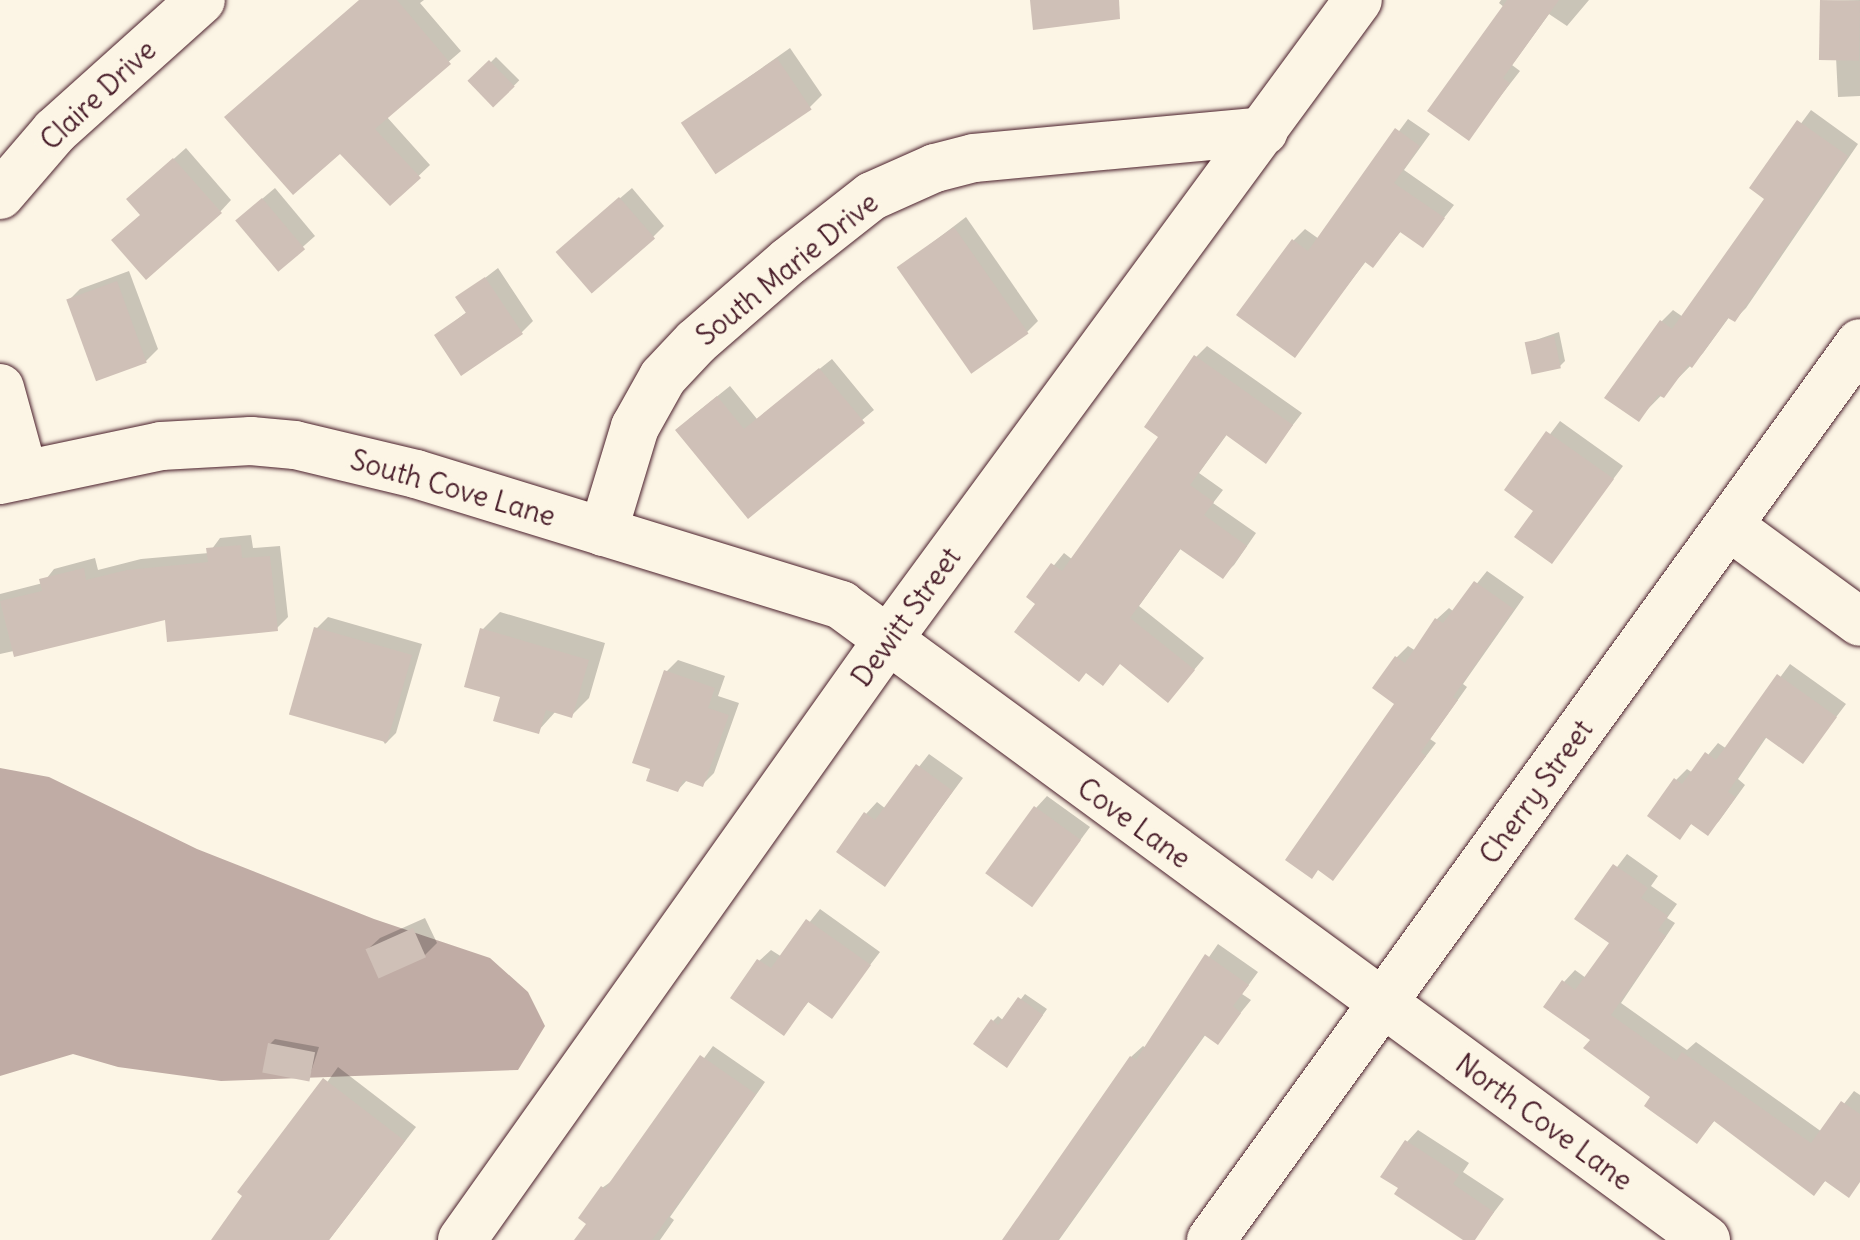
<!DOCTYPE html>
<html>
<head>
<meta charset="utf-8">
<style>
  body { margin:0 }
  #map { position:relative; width:1860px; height:1240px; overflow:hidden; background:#fcf5e5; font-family:Delius,sans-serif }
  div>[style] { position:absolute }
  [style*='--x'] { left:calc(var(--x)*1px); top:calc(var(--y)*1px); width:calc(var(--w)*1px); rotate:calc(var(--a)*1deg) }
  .water>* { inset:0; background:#c0aca5 }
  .shadow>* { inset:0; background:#0003; transform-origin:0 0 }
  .building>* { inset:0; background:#cfc0b7; transform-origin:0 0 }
  .roads { filter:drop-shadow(0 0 2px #4a1f2b) drop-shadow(0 0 2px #4a1f2b) }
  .minor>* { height:48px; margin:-24px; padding:0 24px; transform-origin:24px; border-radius:24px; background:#fcf5e5 }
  span { translate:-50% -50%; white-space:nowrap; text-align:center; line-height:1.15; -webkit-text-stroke:8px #fcf5e5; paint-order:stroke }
  .street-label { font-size:28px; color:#4a1f2b }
</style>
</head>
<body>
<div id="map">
  <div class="water">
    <div style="clip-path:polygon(0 768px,49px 777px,197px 849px,374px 919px,490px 958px,528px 992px,545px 1026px,518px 1070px,221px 1081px,118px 1067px,73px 1054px,0 1076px)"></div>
  </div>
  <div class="shadow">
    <div style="clip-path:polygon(362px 0,424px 0,420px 3px,461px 51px,386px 116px,430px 165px,390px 203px,340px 150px)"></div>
    <div style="clip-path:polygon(1501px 0,1589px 0,1567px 26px,1549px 14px,1512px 65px,1520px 71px,1468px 138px,1505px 8px,1499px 3px)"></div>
    <div style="clip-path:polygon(1860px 0,1860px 96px,1838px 97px,1836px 57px,1822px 1px)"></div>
    <div style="clip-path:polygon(790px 48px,822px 95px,810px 107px,684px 123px)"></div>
    <div style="left:496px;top:57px;width:33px;height:35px;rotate:45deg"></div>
    <div style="clip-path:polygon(1811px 110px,1858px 144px,1746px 308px,1735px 319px,1730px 316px,1703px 353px,1638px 419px,1661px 322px,1673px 310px,1683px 317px,1768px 199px,1753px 188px)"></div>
    <div style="clip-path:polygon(1408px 119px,1430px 134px,1404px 170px,1454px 205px,1423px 245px,1402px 230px,1373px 265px,1367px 260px,1294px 355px,1294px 240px,1305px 229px,1319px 239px)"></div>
    <div style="clip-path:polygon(186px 148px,231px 200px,220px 212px,142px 214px,141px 188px)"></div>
    <div style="clip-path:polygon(275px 188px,315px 236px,279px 268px,250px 209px)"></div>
    <div style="clip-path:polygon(632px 188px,664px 226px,653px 237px,570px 241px)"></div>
    <div style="clip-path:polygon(966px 217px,1038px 321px,1027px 332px,899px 268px)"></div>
    <div style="clip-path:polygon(498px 268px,533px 321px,522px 332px,437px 335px,468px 311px,459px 298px)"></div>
    <div style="clip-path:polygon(129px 271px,158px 349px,146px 361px,69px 300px,80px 289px)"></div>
    <div style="clip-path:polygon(1559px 332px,1565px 361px,1560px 366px,1527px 343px)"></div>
    <div style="clip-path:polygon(1207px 346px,1302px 413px,1266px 460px,1228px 433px,1199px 473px,1223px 490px,1213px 503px,1256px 533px,1234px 565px,1222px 576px,1182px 547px,1139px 606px,1204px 658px,1179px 688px,1121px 662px,1029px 596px,1064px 553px,1073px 560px,1161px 436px,1196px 357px)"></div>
    <div style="clip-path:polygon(832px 359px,874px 410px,748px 516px,689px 419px,730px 386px,757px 419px)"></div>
    <div style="clip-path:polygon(1560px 421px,1623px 466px,1552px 561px,1537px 510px,1508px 490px)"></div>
    <div style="clip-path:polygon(251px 535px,253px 548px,280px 546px,288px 617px,276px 629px,167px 617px,0 654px,0 594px,43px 583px,54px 569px,95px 558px,98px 570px,141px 559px,209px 553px,220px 538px)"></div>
    <div style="clip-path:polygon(1487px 571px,1524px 597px,1463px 684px,1467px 687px,1430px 739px,1436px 743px,1333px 878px,1398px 703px,1376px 688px,1397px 657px,1408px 646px,1416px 651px,1437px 619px,1449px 608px,1454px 612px)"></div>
    <div style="clip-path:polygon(500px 612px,605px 643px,589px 698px,572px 715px,556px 711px,538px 731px,503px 695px,482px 630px)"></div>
    <div style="clip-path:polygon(328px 617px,422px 644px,396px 733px,385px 744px,317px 628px)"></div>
    <div style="clip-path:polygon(678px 660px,725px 676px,718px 696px,739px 703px,714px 773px,703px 784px,688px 779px,678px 790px,666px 672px)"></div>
    <div style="clip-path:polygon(1790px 664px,1846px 704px,1803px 761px,1768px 735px,1738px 779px,1745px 785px,1719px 821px,1707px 832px,1693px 822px,1679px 836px,1676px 780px,1687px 769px,1693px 773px,1718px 743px,1727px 749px)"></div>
    <div style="clip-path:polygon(929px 754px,963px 778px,885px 884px,866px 814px,877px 802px,886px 809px)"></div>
    <div style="clip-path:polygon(1047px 796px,1090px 827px,1033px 904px,1036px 808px)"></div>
    <div style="clip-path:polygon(1627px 854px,1658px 876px,1651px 886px,1677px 904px,1667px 918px,1675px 923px,1621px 1003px,1687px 1050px,1696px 1042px,1822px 1132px,1854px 1091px,1860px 1095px,1860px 1171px,1827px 1179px,1814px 1193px,1716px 1119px,1697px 1141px,1593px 1039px,1564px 982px,1575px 970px,1586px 978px,1612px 943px,1578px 918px)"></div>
    <div style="clip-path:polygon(820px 909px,880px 952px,831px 1016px,810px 1000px,783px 1033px,759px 961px,771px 950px,782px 957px)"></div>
    <div style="clip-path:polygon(425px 918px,437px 943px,425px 955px,368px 949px,380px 938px)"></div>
    <div style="clip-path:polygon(1218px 944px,1258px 972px,1242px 994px,1251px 1000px,1217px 1042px,1206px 1034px,1059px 1240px,1005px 1240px,1131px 1057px,1143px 1046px,1146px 1048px)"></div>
    <div style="clip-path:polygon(1025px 994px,1047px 1009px,1011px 1060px,993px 1021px,998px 1016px,1004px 1021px)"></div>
    <div style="clip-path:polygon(275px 1039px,319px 1047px,309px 1078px,270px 1044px)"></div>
    <div style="clip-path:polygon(713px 1046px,765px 1082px,670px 1217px,674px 1220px,660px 1240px,598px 1240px,602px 1188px,616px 1178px)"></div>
    <div style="clip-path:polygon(338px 1067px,416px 1127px,329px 1240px,214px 1240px)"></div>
    <div style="clip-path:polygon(1418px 1130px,1469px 1163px,1463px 1172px,1504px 1199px,1473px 1240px,1468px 1240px,1407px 1142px)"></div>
  </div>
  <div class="building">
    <div style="clip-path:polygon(359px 0,397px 0,451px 64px,375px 129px,421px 178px,390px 206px,340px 154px,293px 195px,224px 117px)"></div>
    <div style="clip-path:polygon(1030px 0,1119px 0,1120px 19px,1033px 30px)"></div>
    <div style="clip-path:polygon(1507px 0,1559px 0,1503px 78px,1510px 83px,1469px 141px,1427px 111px)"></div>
    <div style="left:1820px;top:0;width:40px;height:60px;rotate:1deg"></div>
    <div style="left:777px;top:58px;width:62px;height:116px;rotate:56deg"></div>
    <div style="left:489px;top:60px;width:37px;height:30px;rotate:46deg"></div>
    <div style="clip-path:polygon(1797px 120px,1848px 156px,1735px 322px,1728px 318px,1692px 368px,1688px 365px,1664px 398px,1658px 395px,1639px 422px,1604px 398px,1660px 320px,1672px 329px,1764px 199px,1749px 188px)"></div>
    <div style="clip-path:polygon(1395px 128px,1420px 146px,1394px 183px,1445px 218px,1423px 248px,1400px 232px,1373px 268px,1365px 262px,1295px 358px,1236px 315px,1292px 239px,1308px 251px)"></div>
    <div style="clip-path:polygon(173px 158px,222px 213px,146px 280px,111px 240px,140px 215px,126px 199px)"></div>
    <div style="left:619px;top:197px;width:55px;height:84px;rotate:49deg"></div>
    <div style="left:262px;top:198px;width:67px;height:35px;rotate:50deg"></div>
    <div style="left:954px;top:227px;width:130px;height:70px;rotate:55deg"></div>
    <div style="clip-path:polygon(485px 277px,523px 334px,461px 376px,434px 335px,466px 313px,455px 297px)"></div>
    <div style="left:117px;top:281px;width:87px;height:54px;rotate:70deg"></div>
    <div style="left:1554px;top:336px;width:33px;height:30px;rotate:78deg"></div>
    <div style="clip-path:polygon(1194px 355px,1293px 425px,1266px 464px,1226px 435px,1190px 485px,1214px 502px,1204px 515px,1247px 546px,1223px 579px,1180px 549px,1130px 618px,1195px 670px,1168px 703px,1120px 664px,1103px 686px,1086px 673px,1079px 682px,1014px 632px,1035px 604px,1026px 597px,1051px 563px,1062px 571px,1158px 437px,1144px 427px)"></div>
    <div style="clip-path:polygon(819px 368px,865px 423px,748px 519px,675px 430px,717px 396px,744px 429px)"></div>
    <div style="clip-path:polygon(1546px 431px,1614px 479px,1552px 564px,1514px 537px,1533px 511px,1504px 490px)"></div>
    <div style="clip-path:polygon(241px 545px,242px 558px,270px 556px,278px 631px,167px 642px,165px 620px,14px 657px,0 601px,42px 591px,39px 579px,84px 568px,86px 580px,127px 570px,208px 562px,206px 548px)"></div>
    <div style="clip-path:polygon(1474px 581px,1514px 609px,1453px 697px,1458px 700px,1421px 752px,1426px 756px,1333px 881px,1318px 870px,1312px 879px,1285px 860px,1394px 704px,1372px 688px,1395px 656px,1405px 663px,1435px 618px,1443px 623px)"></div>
    <div style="left:314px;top:627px;width:102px;height:91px;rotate:16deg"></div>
    <div style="clip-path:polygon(480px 628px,589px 660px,572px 718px,546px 710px,539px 734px,493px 721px,500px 697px,464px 687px)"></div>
    <div style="clip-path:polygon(664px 670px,715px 688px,708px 708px,729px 715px,703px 787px,683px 780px,678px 792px,646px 781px,650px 769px,632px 763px)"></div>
    <div style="clip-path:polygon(1777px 674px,1837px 717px,1803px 764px,1765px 737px,1728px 792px,1736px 797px,1708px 836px,1691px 824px,1680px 840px,1647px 816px,1674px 778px,1682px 784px,1705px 752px,1716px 760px)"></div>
    <div style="clip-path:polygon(916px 764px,953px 791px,885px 887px,836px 852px,864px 812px,875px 820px)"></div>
    <div style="left:1034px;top:806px;width:58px;height:83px;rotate:36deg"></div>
    <div style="clip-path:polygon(1613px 864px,1648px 888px,1641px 898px,1668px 916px,1658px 930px,1666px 936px,1611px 1015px,1676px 1061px,1682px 1052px,1811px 1143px,1841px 1101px,1860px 1114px,1860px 1182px,1849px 1198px,1825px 1181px,1814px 1196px,1714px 1121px,1697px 1144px,1644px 1106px,1650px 1097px,1583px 1048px,1590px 1040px,1543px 1007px,1562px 980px,1575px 990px,1609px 943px,1574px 919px)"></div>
    <div style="clip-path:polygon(806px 919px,871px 965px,832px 1019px,808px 1002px,784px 1036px,730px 998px,757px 959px,771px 968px)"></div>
    <div style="left:413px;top:928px;width:32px;height:52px;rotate:66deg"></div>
    <div style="clip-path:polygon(1205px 954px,1249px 985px,1233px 1006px,1241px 1013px,1218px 1045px,1204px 1035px,1058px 1240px,1002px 1240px,1130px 1056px,1136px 1060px)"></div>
    <div style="clip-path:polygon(1018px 997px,1043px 1015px,1007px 1068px,973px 1044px,991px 1019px,998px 1025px)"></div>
    <div style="left:268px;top:1043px;width:48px;height:30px;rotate:11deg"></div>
    <div style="clip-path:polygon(700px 1055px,756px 1094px,652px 1240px,574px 1240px,586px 1224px,578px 1218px,601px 1186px,605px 1189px)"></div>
    <div style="clip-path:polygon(323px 1078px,405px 1141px,329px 1240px,211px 1240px,242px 1196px,237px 1192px)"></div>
    <div style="clip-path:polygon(1405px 1140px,1459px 1175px,1453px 1184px,1494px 1212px,1475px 1240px,1463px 1240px,1394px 1194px,1398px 1188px,1380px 1177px)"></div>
  </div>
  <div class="roads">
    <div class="minor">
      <div style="--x:0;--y:195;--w:84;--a:-49.3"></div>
      <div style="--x:55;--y:131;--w:196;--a:-41.9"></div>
      <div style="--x:0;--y:388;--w:90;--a:74.6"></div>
      <div style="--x:0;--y:480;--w:165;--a:-11.9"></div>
      <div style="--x:161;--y:446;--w:90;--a:-3.2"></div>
      <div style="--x:251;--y:441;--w:44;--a:5.2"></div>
      <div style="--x:295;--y:445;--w:124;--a:13.5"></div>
      <div style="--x:416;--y:474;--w:445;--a:17.1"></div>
      <div style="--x:841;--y:605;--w:1073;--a:36.28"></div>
      <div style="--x:1729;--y:526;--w:162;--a:36.2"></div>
      <div style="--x:603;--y:532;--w:110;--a:-73.1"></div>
      <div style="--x:635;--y:427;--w:57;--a:-60.8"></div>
      <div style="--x:663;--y:377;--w:48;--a:-46.7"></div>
      <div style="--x:696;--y:342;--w:123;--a:-41.1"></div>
      <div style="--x:789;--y:261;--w:105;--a:-38.1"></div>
      <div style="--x:872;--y:196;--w:69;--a:-24"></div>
      <div style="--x:935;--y:168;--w:40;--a:-14.4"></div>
      <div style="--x:974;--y:158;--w:291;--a:-5.3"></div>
      <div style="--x:462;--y:1240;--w:734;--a:-54.64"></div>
      <div style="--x:887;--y:641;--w:795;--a:-53.69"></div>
      <div style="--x:1211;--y:1240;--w:1107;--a:-54.11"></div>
    </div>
  </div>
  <div class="street-label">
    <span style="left:98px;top:95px;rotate:-43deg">Claire Drive</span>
    <span style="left:787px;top:269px;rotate:-39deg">South Marie Drive</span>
    <span style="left:453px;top:488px;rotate:16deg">South Cove Lane</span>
    <span style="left:906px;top:617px;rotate:-54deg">Dewitt Street</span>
    <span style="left:1536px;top:792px;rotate:-54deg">Cherry Street</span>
    <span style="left:1134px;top:823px;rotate:36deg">Cove Lane</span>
    <span style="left:1544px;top:1122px;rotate:36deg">North Cove Lane</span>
  </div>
</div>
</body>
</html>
